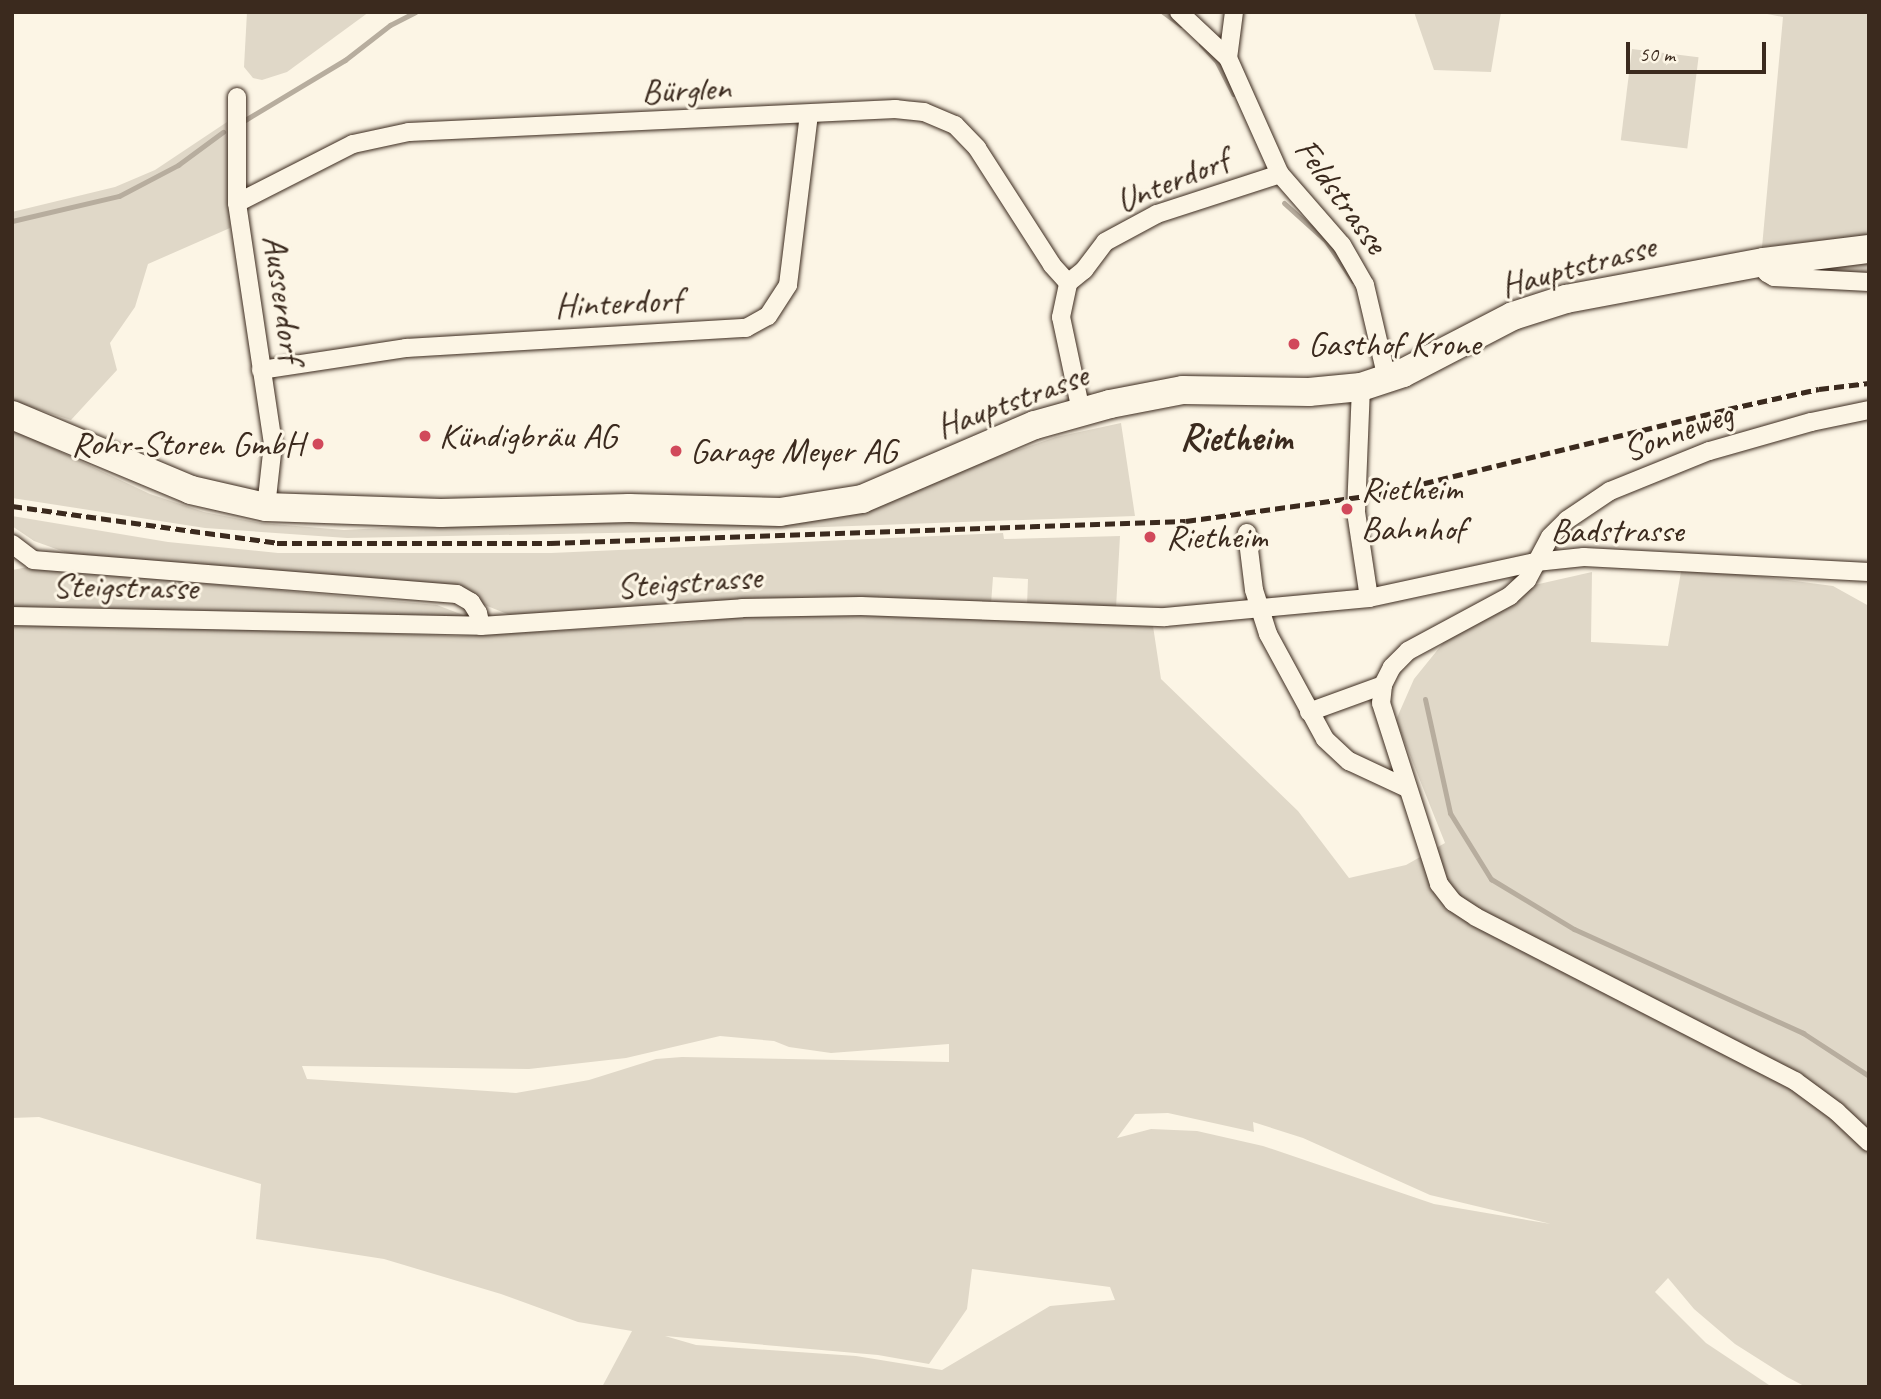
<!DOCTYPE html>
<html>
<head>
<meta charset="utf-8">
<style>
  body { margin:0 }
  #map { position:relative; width:1881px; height:1399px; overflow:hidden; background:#fcf5e5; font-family:Caveat,sans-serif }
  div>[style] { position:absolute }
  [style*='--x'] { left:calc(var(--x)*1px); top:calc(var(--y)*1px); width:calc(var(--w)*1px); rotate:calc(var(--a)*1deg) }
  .green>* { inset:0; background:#e0d8c8; transform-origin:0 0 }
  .stream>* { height:5px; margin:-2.5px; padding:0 2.5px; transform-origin:2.5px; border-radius:2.5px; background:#b7ad9e }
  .roads { filter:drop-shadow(0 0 2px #3b2a1e) drop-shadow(0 0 2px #3b2a1e) }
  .minor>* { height:18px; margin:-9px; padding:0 9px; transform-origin:9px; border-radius:9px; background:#fcf5e5 }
  .primary>* { height:28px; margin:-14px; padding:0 14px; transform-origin:14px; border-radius:14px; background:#fcf5e5 }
  .rail>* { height:5px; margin-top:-2.5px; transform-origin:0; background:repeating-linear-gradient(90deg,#3b2a1e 0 10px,transparent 0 15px) }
  .dots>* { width:19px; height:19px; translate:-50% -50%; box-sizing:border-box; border:4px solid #fcf5e5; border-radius:50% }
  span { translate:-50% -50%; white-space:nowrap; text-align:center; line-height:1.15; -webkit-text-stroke:6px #fcf5e5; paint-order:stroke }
  .street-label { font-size:35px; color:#3b2a1e }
  .poi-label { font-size:35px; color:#3b2a1e }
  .left { translate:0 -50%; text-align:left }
  .right { translate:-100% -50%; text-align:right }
  .quarter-label { font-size:38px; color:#3b2a1e; font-weight:700 }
  .frame { position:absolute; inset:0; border:14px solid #3b2a1e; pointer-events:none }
  .scale { position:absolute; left:1626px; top:42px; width:140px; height:32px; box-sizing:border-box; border:4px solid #3b2a1e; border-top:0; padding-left:9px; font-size:21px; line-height:24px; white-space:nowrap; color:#3b2a1e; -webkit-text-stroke:5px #fcf5e5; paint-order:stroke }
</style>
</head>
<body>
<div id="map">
  <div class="green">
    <div style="clip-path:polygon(247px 12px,369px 12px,287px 72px,262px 80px,253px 78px,244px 67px)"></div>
    <div style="clip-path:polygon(1414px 12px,1501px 12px,1491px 72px,1434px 70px)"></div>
    <div style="clip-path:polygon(1757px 12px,1869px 12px,1869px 235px,1762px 247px,1783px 17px)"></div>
    <div style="left:1632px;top:49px;width:67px;height:92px;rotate:7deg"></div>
    <div style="clip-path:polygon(227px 122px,230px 228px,148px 264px,135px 307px,110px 343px,117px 370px,71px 420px,12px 401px,12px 212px,115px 187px,155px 170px)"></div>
    <div style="clip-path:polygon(1869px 262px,1869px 275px,1791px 271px)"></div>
    <div style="clip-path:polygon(1121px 423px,1135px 516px,709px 531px,347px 538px,205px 528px,12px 498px,12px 429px,150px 494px,204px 512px,261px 523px,344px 530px,540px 520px,814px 520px,1056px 437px)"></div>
    <div style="clip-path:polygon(12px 516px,168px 542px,278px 553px,551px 553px,1003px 533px,1004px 539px,1120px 536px,1116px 608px,1027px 606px,1028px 579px,993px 577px,991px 604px,518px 618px,477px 602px,73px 555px,34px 541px,12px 526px)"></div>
    <div style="clip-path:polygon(evenodd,1682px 566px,1833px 586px,1869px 606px,1869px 1387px,1806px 1387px,1787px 1377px,1735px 1344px,1694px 1309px,1668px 1278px,1655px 1292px,1706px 1343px,1772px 1387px,602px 1387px,632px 1331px,578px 1322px,501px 1294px,384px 1259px,256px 1239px,261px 1184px,39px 1117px,12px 1118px,12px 620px,456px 636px,684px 624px,744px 616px,892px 616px,1153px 626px,1161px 679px,1298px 811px,1349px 878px,1406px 865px,1445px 843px,1396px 720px,1414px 679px,1452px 632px,1530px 586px,1592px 572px,1591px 642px,1668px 646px,1682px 566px,720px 1036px,774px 1041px,789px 1047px,831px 1053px,949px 1044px,949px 1062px,682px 1057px,656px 1059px,589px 1080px,516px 1093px,307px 1079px,302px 1066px,529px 1069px,626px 1058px,720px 1036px,1682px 566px,1168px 1113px,1254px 1132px,1253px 1122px,1303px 1138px,1430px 1195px,1551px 1224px,1434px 1204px,1263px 1146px,1197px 1131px,1151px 1129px,1117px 1138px,1135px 1114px,1168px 1113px,1682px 566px,972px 1269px,1110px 1287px,1115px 1300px,1050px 1306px,942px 1370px,856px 1356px,696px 1345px,665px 1336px,878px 1355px,929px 1364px,967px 1309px,972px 1269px)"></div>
    <div style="clip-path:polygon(28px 567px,437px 605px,471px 618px,12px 612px,12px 570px)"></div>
  </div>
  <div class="stream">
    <div style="--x:1163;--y:12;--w:22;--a:36"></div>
    <div style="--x:1201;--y:44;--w:24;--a:48"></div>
    <div style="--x:1217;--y:62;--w:36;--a:63"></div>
    <div style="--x:245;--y:120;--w:117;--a:-31"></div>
    <div style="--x:345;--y:60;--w:57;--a:-37.9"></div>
    <div style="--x:390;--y:25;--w:28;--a:-27"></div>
    <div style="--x:1284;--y:203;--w:57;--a:42.1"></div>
    <div style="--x:1326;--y:241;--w:48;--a:56"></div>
    <div style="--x:12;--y:221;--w:110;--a:-13.2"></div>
    <div style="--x:119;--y:196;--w:67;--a:-27.7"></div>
    <div style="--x:178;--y:165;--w:56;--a:-36.3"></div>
    <div style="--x:1425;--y:699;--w:117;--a:77.6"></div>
    <div style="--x:1450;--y:813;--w:78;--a:58.2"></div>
    <div style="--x:1491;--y:879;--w:97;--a:31.1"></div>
    <div style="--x:1574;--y:929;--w:252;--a:24.4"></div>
    <div style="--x:1803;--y:1033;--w:79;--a:33.1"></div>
  </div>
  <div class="roads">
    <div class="minor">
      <div style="--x:1179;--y:12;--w:67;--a:43.2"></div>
      <div style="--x:1234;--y:12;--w:46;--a:97.4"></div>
      <div style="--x:1228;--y:58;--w:127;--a:65.9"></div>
      <div style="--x:1280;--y:174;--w:94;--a:48.9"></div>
      <div style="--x:1342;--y:245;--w:46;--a:60.1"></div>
      <div style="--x:1365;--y:285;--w:97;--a:76.8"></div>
      <div style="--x:237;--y:97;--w:106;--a:90"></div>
      <div style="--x:237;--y:203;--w:244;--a:81.5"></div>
      <div style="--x:273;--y:444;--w:63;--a:96.3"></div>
      <div style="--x:237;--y:203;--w:130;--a:-27"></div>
      <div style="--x:353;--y:144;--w:57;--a:-12.1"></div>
      <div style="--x:409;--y:132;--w:487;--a:-2.7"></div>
      <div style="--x:895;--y:109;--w:29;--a:6"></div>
      <div style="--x:924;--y:112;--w:34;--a:23"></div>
      <div style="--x:955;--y:125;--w:32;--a:46"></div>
      <div style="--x:977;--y:148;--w:139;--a:57.3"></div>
      <div style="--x:1052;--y:265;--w:24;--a:48"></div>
      <div style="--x:1764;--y:262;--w:11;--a:75"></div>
      <div style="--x:1767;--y:273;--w:8;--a:30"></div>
      <div style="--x:1774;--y:277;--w:95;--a:3"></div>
      <div style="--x:261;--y:370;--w:147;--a:-8.6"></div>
      <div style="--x:406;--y:348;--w:341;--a:-3.4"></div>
      <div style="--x:746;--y:328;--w:25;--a:-29"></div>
      <div style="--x:768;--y:316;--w:37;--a:-57"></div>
      <div style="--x:788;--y:285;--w:172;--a:-83"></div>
      <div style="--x:1361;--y:387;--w:125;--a:92.3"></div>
      <div style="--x:1356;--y:512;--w:87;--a:81.4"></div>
      <div style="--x:1869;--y:410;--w:59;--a:168.3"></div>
      <div style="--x:1811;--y:422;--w:106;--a:164.1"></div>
      <div style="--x:1709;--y:451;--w:107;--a:158"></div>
      <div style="--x:1610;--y:491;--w:52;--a:146"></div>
      <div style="--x:1567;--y:520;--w:24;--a:135"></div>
      <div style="--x:1550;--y:537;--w:49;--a:118.1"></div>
      <div style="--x:1527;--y:580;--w:23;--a:137"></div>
      <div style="--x:1510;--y:596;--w:116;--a:151.7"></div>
      <div style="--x:1408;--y:651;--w:23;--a:135"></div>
      <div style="--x:1392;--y:667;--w:20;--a:117"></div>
      <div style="--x:1383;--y:685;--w:18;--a:96"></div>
      <div style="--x:1381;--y:703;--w:190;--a:72.2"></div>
      <div style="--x:1439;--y:884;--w:23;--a:52"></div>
      <div style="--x:1453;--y:902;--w:27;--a:33"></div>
      <div style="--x:1476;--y:917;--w:359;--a:27.2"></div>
      <div style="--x:1795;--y:1081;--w:52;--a:36.4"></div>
      <div style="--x:1837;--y:1112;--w:44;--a:43.2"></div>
      <div style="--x:1081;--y:411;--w:96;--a:-102"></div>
      <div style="--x:1061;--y:317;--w:35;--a:-78"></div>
      <div style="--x:1068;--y:283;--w:21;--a:-39"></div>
      <div style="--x:1084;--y:270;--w:35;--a:-53"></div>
      <div style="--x:1105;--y:242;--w:59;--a:-28.3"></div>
      <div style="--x:1157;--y:214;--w:129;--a:-18"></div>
      <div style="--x:1247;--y:533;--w:57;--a:83"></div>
      <div style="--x:1254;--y:590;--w:46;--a:72.3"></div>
      <div style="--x:1268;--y:634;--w:119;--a:61.5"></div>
      <div style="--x:1325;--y:739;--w:33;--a:43"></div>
      <div style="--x:1349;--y:761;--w:64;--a:25"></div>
      <div style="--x:12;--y:544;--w:26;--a:37"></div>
      <div style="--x:33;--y:560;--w:425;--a:4.6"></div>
      <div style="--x:457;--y:594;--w:16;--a:30"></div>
      <div style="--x:471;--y:602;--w:13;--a:58"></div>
      <div style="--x:478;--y:613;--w:13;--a:77"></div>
      <div style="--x:12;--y:616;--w:469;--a:1.2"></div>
      <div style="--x:481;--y:626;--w:262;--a:-3.9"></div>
      <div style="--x:742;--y:608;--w:119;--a:-1"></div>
      <div style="--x:861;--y:606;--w:304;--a:2.1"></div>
      <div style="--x:1165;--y:617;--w:205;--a:-5.3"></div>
      <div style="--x:1369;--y:598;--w:171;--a:-12.2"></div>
      <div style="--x:1536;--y:562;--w:48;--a:-5.9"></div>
      <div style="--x:1584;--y:557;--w:285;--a:3"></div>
      <div style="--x:1309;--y:712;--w:79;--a:-20"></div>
    </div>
    <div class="primary">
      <div style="--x:12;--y:415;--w:194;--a:22.7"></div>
      <div style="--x:191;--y:490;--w:77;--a:12.8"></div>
      <div style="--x:266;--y:507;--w:175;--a:2"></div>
      <div style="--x:441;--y:513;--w:188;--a:-1.5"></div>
      <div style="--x:629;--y:508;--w:151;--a:1.5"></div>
      <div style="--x:780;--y:512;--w:83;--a:-9"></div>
      <div style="--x:862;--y:499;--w:188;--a:-23.2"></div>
      <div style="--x:1035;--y:425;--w:78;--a:-15.6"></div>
      <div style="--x:1110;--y:404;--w:74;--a:-10.9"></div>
      <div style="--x:1183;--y:390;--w:126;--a:0.9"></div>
      <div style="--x:1309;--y:392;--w:52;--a:-5.5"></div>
      <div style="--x:1361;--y:387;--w:44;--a:-18.4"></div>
      <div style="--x:1403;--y:373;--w:124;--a:-27.4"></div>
      <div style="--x:1513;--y:316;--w:56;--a:-17.8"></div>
      <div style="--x:1566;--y:299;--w:201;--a:-10.6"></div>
      <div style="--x:1764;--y:262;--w:106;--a:-7.1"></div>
    </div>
  </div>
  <div class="rail">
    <div style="--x:12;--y:506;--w:268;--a:7.9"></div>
    <div style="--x:277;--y:543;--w:273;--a:0"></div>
    <div style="--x:550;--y:543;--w:636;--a:-1.98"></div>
    <div style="--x:1186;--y:521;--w:196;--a:-7.9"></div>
    <div style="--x:1380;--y:494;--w:358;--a:-13.7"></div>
    <div style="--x:1728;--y:409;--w:93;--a:-12.4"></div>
    <div style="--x:1819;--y:389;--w:50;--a:-6.8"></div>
  </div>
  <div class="dots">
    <div style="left:1294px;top:344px;background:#d1495b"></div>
    <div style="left:425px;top:436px;background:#d1495b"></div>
    <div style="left:318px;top:444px;background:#d1495b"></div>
    <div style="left:676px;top:451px;background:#d1495b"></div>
    <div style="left:1347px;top:509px;background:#d1495b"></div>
    <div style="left:1150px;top:537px;background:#d1495b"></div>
  </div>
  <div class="street-label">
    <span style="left:686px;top:90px;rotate:-3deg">Bürglen</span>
    <span style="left:1172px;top:181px;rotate:-22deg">Unterdorf</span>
    <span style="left:1341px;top:196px;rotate:54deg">Feldstrasse</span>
    <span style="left:1578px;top:266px;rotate:-15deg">Hauptstrasse</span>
    <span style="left:283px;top:298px;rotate:82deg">Ausserdorf</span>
    <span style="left:618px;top:303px;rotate:-3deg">Hinterdorf</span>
    <span style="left:1012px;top:401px;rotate:-20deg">Hauptstrasse</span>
    <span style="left:1678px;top:432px;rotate:-20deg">Sonneweg</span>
    <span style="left:1617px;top:531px">Badstrasse</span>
    <span style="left:689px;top:582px;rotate:-4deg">Steigstrasse</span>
    <span style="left:125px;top:587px;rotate:1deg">Steigstrasse</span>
  </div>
  <div class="poi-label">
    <span class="left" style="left:1308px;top:344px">Gasthof Krone</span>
    <span class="left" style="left:439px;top:436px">Kündigbräu AG</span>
    <span class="right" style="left:304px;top:444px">Rohr-Storen GmbH</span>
    <span class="left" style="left:690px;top:451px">Garage Meyer AG</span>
    <span class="left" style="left:1361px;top:509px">Rietheim<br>Bahnhof</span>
    <span class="left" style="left:1166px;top:537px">Rietheim</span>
  </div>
  <div class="quarter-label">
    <span style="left:1236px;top:438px">Rietheim</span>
  </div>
  <div class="frame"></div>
  <div class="scale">50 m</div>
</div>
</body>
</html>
